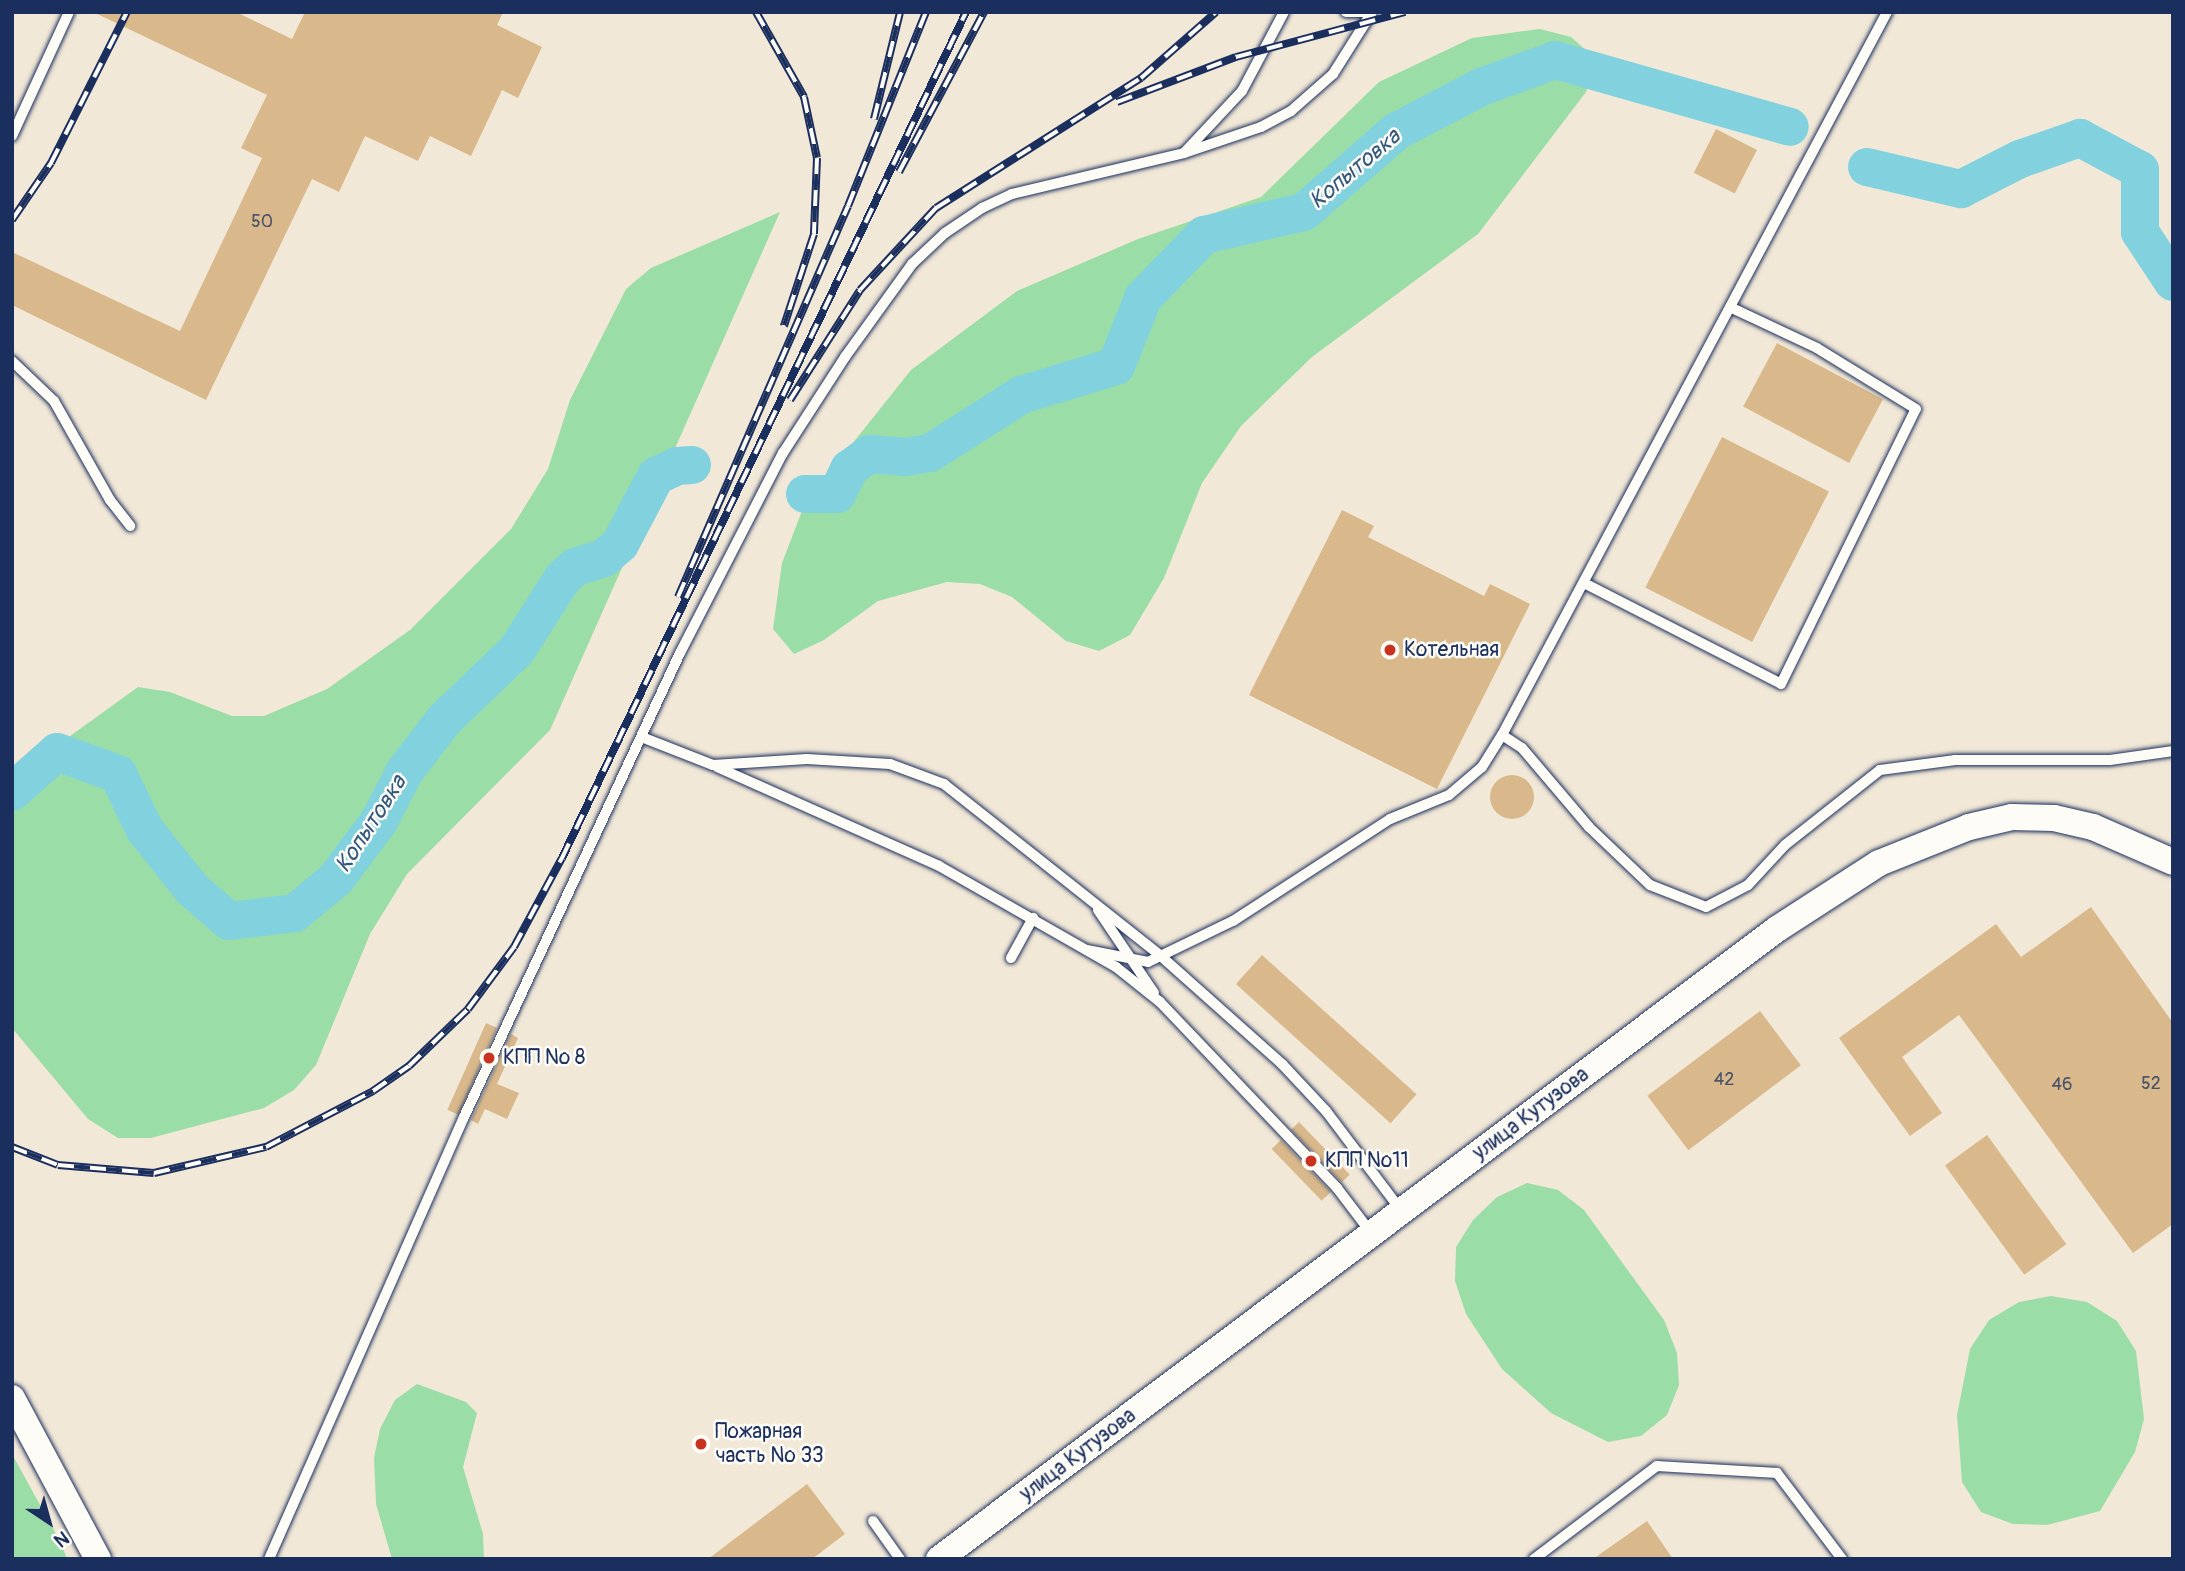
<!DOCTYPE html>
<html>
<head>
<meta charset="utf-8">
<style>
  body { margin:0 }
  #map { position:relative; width:2185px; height:1571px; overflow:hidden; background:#f2e8d7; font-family:Pangolin,sans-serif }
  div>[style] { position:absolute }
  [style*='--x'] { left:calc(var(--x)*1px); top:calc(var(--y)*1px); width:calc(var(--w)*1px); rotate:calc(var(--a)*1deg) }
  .green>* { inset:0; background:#9bdda7 }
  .river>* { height:38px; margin:-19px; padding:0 19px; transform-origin:19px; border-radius:19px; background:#82d1de }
  .building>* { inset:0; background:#d9b98c; transform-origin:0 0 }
  .round { border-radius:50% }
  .roads { filter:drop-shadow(0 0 2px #1b2f5e) drop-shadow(0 0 2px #1b2f5e) }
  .lane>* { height:10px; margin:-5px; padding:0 5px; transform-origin:5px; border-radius:5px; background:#fdfcf7 }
  .secondary>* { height:26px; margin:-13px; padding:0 13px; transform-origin:13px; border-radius:13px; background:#fdfcf7 }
  .rail>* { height:8px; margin-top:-4px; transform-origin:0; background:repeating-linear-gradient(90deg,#fdfcf7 0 16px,#1b2f5e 0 32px); box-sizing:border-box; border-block:2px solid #1b2f5e }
  .dots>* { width:19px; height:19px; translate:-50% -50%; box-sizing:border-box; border:4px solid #fdfcf7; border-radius:50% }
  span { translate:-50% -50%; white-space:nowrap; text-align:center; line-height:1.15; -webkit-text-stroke:5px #fdfcf7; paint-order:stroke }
  .number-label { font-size:18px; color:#4a526a }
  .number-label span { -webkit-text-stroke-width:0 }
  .poi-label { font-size:21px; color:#1b2f5e }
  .left { translate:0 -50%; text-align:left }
  .street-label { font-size:21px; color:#1b2f5e }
  .water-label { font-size:23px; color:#35587e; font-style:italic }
  .frame { position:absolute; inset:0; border:14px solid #1b2f5e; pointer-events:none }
  .north { position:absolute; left:14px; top:1487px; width:70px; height:70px; -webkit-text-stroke:5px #fdfcf7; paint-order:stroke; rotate:144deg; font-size:19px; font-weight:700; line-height:28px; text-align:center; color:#1b2f5e }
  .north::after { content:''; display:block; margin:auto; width:24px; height:32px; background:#1b2f5e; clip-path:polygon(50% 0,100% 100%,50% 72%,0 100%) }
</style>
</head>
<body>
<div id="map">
  <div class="green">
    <div style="clip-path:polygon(1540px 29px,1571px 37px,1597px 60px,1586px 92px,1478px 234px,1312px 357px,1241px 426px,1202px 483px,1164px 578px,1130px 635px,1099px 651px,1066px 641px,1012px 597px,980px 584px,947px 582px,878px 601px,824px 640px,794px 654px,773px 629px,782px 563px,805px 503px,911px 370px,1017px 291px,1138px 239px,1261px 197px,1379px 82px,1472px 38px)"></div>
    <div style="clip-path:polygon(780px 212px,550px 730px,407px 874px,370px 934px,316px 1065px,294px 1090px,264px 1108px,151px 1138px,118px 1138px,88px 1119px,12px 1028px,12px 778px,138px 687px,170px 692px,232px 716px,264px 716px,327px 689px,410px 630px,511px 529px,548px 469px,570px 400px,626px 289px,651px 268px)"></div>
    <div style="clip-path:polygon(1527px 1183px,1558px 1190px,1584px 1210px,1664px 1320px,1677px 1353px,1679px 1385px,1667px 1415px,1641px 1436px,1608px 1442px,1551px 1413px,1502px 1369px,1466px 1314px,1455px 1281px,1456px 1247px,1473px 1220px,1497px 1197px)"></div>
    <div style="clip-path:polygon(2051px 1296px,2087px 1302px,2117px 1321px,2136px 1351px,2144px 1419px,2135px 1452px,2100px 1511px,2047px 1525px,2013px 1524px,1981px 1512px,1962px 1482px,1957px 1415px,1970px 1349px,1989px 1320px,2019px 1302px)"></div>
    <div style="clip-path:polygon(417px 1384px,466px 1402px,477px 1413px,463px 1467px,483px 1534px,484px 1559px,392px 1559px,376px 1504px,374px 1458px,380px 1429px,395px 1400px)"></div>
    <div style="clip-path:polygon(12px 1454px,61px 1543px,67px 1559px,12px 1559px)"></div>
  </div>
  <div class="river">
    <div style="--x:1867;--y:167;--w:97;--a:13.2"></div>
    <div style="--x:1961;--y:189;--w:66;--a:-27"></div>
    <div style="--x:2020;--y:159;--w:64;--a:-19.3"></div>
    <div style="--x:2080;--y:138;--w:68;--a:28.1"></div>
    <div style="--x:2140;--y:170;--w:62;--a:90"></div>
    <div style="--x:2140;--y:232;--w:60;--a:56.6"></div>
    <div style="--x:805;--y:494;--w:32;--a:0"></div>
    <div style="--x:837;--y:494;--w:28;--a:-64"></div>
    <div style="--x:849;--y:469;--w:26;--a:-36"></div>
    <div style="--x:870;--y:454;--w:35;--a:5"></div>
    <div style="--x:905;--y:457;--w:25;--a:-9"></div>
    <div style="--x:930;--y:453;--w:108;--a:-32.5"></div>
    <div style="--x:1021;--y:395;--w:99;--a:-17"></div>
    <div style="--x:1116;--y:366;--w:73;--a:-68.3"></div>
    <div style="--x:1143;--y:298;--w:88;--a:-45.9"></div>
    <div style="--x:1204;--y:235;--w:103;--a:-13"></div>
    <div style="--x:1304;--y:212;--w:123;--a:-41.1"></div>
    <div style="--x:1397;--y:131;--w:95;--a:-27.6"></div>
    <div style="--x:1481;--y:87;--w:79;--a:-20"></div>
    <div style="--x:1555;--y:60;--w:244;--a:15.9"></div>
    <div style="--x:12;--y:792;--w:60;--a:-41.6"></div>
    <div style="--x:57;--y:752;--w:65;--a:19.8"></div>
    <div style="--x:118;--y:774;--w:62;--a:64.3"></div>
    <div style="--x:145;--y:830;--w:75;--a:51.5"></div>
    <div style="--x:192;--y:889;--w:49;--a:40.9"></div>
    <div style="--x:229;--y:921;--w:66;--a:-6.9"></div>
    <div style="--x:295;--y:913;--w:53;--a:-39.7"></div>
    <div style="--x:336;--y:879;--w:72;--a:-53.4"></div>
    <div style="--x:379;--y:821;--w:56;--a:-62.5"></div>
    <div style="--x:405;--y:771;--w:64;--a:-52.6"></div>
    <div style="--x:444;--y:720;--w:101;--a:-43.8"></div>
    <div style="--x:517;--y:650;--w:84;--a:-57.6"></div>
    <div style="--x:562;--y:579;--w:18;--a:-43"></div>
    <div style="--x:575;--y:567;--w:30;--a:-17"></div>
    <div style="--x:604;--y:558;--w:21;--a:-41"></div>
    <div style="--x:620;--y:544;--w:77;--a:-62.1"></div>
    <div style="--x:656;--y:476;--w:23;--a:-25"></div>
    <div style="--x:677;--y:466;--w:15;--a:-4"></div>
  </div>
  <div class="building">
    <div style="clip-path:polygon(93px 12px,236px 12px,292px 39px,305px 12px,503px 12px,497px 25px,542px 47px,518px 98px,502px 90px,471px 156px,430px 136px,418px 161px,365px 136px,339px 192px,312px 179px,206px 400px,12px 305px,12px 252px,180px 331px,262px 158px,241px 148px,267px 95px)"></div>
    <div style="left:1716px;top:129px;width:46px;height:49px;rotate:27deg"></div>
    <div style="left:1777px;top:343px;width:120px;height:72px;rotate:28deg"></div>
    <div style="left:1722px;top:437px;width:120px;height:169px;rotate:27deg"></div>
    <div style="clip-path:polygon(1342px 510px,1374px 526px,1368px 537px,1484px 596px,1490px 584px,1530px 604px,1437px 789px,1249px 695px)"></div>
    <div class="round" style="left:1490px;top:775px;width:44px;height:44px"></div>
    <div style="clip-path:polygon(2091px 907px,2173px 1023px,2173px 1224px,2133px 1253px,1959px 1015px,1902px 1057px,1942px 1113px,1910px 1136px,1839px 1038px,1996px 924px,2021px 957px)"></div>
    <div style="left:1262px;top:955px;width:208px;height:39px;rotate:42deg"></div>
    <div style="left:1760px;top:1011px;width:68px;height:141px;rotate:53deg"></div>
    <div style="left:486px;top:1023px;width:12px;height:95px;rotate:24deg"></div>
    <div style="clip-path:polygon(511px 1034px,518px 1038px,497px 1084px,519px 1093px,507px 1119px,485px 1109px,478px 1124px,471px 1120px)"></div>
    <div style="left:1299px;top:1122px;width:73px;height:11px;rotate:46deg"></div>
    <div style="left:1987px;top:1135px;width:135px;height:52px;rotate:54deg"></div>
    <div style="left:1281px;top:1140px;width:72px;height:13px;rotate:46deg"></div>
    <div style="clip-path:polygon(807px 1484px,845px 1534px,812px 1559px,708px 1559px)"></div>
    <div style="clip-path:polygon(1647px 1521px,1673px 1559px,1593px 1559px)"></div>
  </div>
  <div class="roads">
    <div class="lane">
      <div style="--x:1346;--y:12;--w:20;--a:0"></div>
      <div style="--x:12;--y:136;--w:136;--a:-65.3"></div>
      <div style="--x:1187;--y:152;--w:78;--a:-18.7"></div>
      <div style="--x:1261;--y:127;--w:34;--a:-28"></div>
      <div style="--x:1291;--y:111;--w:56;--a:-41.4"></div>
      <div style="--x:1333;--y:74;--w:73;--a:-57.8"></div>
      <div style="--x:12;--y:361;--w:58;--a:43.6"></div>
      <div style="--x:54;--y:401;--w:114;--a:60.5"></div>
      <div style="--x:110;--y:500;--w:33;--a:52"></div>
      <div style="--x:1586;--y:584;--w:219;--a:27.1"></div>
      <div style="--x:1781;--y:684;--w:306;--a:-63.9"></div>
      <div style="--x:1916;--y:409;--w:116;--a:-148.4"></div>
      <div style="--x:1817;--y:348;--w:96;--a:-154.8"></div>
      <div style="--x:1502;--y:735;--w:819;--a:-61.96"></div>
      <div style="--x:644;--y:738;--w:74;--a:21.4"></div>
      <div style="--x:713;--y:765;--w:94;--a:-3.7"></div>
      <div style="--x:807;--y:759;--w:83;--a:3.4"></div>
      <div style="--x:890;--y:764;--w:58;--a:20.3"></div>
      <div style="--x:944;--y:784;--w:278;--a:38.4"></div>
      <div style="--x:1162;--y:957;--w:161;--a:41.7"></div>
      <div style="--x:1282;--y:1064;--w:64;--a:46.9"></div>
      <div style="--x:1326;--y:1111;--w:124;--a:52.9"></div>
      <div style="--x:717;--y:767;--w:243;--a:24"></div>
      <div style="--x:939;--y:866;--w:204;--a:29.7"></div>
      <div style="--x:1116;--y:967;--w:56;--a:38.5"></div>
      <div style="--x:1160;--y:1002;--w:257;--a:46.4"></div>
      <div style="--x:1337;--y:1188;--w:58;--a:52.7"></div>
      <div style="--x:1098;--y:910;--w:100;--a:56"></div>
      <div style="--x:1087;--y:950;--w:62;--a:11.1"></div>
      <div style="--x:1148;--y:962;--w:94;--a:-25.8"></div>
      <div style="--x:1233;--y:921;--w:187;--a:-33"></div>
      <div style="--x:1390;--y:819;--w:64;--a:-22.1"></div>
      <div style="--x:1449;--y:795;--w:43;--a:-40.3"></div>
      <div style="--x:1482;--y:767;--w:38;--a:-58"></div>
      <div style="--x:1502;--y:735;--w:24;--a:33"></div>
      <div style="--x:1522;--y:748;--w:104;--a:49.7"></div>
      <div style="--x:1589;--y:827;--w:84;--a:43.6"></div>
      <div style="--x:1650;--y:885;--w:60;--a:21.4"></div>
      <div style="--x:1706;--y:907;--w:47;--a:-27.6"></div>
      <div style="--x:1748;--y:885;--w:54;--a:-47.2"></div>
      <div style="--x:1785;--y:845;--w:121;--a:-38.3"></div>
      <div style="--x:1880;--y:770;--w:76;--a:-7.6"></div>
      <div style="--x:1955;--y:760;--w:155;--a:0"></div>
      <div style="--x:2110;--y:760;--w:64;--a:-8.1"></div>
      <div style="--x:1011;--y:958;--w:46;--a:-61.2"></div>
      <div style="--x:873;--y:1521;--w:47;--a:54.6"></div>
      <div style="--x:269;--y:1559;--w:483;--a:-66.2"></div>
      <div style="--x:464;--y:1117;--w:512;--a:-65.04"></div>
      <div style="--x:680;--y:653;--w:225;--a:-62.8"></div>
      <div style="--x:783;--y:453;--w:114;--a:-57.1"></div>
      <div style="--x:845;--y:357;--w:115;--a:-54.2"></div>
      <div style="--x:912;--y:264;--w:45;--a:-43.2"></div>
      <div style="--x:945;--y:233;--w:45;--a:-34"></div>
      <div style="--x:982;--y:208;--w:33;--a:-25"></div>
      <div style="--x:1012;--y:194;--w:177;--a:-13.4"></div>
      <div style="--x:1184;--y:153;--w:85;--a:-46.9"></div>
      <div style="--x:1242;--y:91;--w:89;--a:-62"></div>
      <div style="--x:1534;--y:1559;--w:154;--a:-37.1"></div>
      <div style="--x:1657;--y:1466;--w:120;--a:3.3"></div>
      <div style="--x:1777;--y:1473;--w:108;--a:52.9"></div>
    </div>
    <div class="secondary">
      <div style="--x:12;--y:1398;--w:183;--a:61.9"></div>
      <div style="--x:939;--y:1559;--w:1048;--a:-36.94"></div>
      <div style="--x:1777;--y:929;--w:121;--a:-32.9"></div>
      <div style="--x:1879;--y:863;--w:97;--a:-21.8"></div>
      <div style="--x:1969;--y:827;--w:44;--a:-13.1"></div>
      <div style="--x:2012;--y:817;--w:42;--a:1.4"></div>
      <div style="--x:2054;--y:818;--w:40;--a:13"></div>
      <div style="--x:2093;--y:827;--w:87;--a:23.6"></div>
    </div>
  </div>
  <div class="rail">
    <div style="--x:756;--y:12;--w:98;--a:60.5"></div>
    <div style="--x:804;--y:97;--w:62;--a:78"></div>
    <div style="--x:817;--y:158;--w:76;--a:92.3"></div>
    <div style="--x:814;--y:234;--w:97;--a:108.1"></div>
    <div style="--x:1117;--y:102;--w:127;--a:-20.7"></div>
    <div style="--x:1236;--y:57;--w:175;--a:-14.9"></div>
    <div style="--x:874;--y:119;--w:110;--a:-76.3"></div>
    <div style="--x:899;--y:172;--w:181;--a:-62"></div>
    <div style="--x:12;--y:220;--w:69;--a:-55.6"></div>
    <div style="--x:51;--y:163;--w:169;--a:-63.3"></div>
    <div style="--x:790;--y:400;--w:130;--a:-57.5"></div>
    <div style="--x:860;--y:290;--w:112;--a:-47.2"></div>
    <div style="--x:936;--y:208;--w:243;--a:-32.4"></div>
    <div style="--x:1141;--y:78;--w:100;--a:-41.3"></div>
    <div style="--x:678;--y:597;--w:426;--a:-66.5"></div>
    <div style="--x:848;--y:206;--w:209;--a:-68.1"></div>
    <div style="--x:12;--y:1147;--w:49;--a:21.4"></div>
    <div style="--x:58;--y:1165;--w:96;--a:4.8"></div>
    <div style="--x:154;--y:1173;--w:115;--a:-13.1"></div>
    <div style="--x:266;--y:1147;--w:121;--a:-27.6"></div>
    <div style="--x:373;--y:1091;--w:44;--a:-34.8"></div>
    <div style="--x:409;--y:1066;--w:82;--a:-44"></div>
    <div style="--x:468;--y:1009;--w:77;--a:-53.4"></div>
    <div style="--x:514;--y:947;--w:101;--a:-61.7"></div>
    <div style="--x:562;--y:858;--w:938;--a:-64.47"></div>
  </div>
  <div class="dots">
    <div style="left:1390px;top:650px;background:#c8321e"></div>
    <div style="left:489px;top:1058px;background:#c8321e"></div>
    <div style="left:1311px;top:1161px;background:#c8321e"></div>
    <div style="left:701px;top:1444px;background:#c8321e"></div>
  </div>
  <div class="number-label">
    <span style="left:262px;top:222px">50</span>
    <span style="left:1724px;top:1080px">42</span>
    <span style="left:2151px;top:1084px">52</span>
    <span style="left:2062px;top:1085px">46</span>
  </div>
  <div class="poi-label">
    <span class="left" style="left:1404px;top:650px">Котельная</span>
    <span class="left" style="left:503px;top:1058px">КПП № 8</span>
    <span class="left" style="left:1325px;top:1161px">КПП №11</span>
    <span class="left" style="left:715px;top:1444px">Пожарная<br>часть № 33</span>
  </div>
  <div class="street-label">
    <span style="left:1531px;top:1114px;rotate:-37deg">улица Кутузова</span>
    <span style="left:1078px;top:1455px;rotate:-37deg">улица Кутузова</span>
  </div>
  <div class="water-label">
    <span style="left:1355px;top:169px;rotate:-40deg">Копытовка</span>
    <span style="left:371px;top:824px;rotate:-57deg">Копытовка</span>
  </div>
  <div class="frame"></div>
  <div class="north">N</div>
</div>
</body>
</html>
